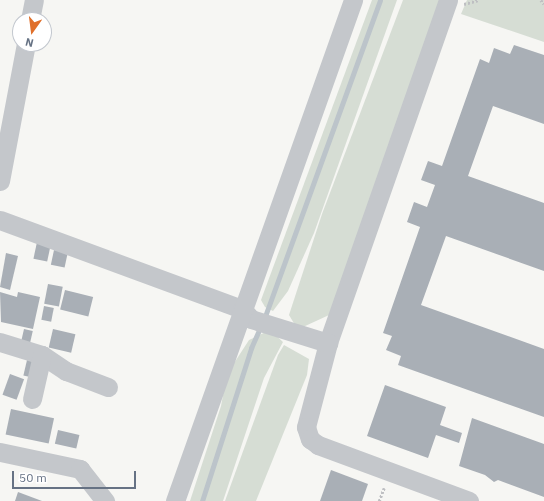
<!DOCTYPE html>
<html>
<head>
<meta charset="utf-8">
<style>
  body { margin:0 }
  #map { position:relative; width:544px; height:501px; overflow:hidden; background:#f6f6f3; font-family:"IBM Plex Sans",sans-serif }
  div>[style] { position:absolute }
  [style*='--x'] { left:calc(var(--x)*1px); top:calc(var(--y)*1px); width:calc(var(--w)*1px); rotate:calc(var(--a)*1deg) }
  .green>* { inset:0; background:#d6ddd4 }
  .stream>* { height:5px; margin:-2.5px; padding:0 2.5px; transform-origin:2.5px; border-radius:2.5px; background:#bcc4ca }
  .building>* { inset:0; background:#a9afb6; transform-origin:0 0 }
  .path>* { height:2.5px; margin-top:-1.25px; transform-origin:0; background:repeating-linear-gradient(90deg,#bebfc2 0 2px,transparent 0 4px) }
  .minor>* { height:19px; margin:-9.5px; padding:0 9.5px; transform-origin:9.5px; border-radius:9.5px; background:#c4c7cb }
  span { translate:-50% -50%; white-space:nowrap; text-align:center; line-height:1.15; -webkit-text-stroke:4px #fff; paint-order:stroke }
  .north { position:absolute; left:12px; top:12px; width:40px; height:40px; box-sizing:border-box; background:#fff; border:1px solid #c2c7ce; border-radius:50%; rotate:194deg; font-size:11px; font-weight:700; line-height:16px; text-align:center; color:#667284 }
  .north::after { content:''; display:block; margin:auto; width:14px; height:18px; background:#e06f2a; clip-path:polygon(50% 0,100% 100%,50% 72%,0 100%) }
  .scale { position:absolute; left:12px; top:471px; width:124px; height:18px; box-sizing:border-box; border:2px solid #667284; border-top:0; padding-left:5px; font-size:12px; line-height:14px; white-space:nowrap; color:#667284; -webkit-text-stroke:3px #fff; paint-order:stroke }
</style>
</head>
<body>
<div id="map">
  <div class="green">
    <div style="clip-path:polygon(372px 0,397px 0,314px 233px,288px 291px,273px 311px,265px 307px,261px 300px)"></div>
    <div style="clip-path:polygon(403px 0,442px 0,340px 310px,303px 327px,295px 325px,289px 315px,322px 214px)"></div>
    <div style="clip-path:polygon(467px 0,544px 0,544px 42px,461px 14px)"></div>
    <div style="clip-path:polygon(270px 330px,283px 342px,264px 378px,223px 501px,190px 501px,221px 406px,227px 374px,249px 340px)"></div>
    <div style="clip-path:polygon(284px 345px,309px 359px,307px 375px,256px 501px,225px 501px,278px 355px)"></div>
  </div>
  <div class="stream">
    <div style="--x:264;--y:319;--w:339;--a:-70"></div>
    <div style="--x:202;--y:501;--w:161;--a:-72.2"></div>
    <div style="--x:251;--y:348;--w:24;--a:-66"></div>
  </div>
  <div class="building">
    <div style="clip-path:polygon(514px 45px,544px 55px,544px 124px,493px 106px,468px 176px,544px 203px,544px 271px,446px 236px,421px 305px,544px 349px,544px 417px,398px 365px,401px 356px,386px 350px,392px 336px,383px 333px,420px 227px,407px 222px,414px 202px,427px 207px,435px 185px,421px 180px,428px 161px,442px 166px,480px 59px,489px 63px,494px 48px,510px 54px)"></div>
    <div style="left:37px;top:242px;width:14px;height:17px;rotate:12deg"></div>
    <div style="left:54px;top:250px;width:14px;height:15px;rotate:12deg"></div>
    <div style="clip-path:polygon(6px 253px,18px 256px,10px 290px,0 287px)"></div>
    <div style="left:48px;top:284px;width:15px;height:20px;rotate:11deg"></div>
    <div style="left:65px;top:290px;width:29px;height:20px;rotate:14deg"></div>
    <div style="clip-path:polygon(0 292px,17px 297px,18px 292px,40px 297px,33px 329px,1px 322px)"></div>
    <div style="left:44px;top:306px;width:10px;height:14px;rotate:11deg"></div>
    <div style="left:24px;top:329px;width:9px;height:13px;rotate:13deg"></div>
    <div style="left:53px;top:329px;width:23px;height:19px;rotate:13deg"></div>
    <div style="left:27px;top:360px;width:9px;height:16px;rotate:13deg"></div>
    <div style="left:10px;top:374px;width:15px;height:22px;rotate:20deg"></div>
    <div style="clip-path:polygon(385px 385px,446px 407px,440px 425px,462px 433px,459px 443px,436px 435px,428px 458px,367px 436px)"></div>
    <div style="left:11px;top:409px;width:44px;height:26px;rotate:12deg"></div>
    <div style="clip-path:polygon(472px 418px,544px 444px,544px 497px,498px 480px,494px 482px,485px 475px,459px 466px)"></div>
    <div style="left:58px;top:430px;width:22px;height:14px;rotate:13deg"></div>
    <div style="clip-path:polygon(331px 470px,368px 484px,362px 501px,320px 501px)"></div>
    <div style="clip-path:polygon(18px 492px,42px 501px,15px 501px)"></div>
  </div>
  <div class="path">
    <div style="--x:541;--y:0;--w:5;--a:53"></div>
    <div style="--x:464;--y:4;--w:16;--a:-15"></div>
    <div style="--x:379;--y:501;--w:14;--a:-69"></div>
  </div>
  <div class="minor">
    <div style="--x:448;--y:0;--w:363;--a:109.3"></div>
    <div style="--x:328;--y:343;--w:87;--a:104.7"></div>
    <div style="--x:306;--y:427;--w:13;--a:72"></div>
    <div style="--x:310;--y:439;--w:10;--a:37"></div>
    <div style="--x:318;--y:445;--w:161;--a:20.3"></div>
    <div style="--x:30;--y:20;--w:20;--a:-79"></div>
    <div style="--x:0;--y:181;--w:139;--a:-79.3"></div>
    <div style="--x:0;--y:220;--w:258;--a:20.2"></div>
    <div style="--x:242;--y:309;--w:13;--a:48"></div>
    <div style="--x:251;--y:319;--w:81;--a:17.3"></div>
    <div style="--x:0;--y:342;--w:44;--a:17.2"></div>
    <div style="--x:42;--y:355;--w:29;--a:34"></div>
    <div style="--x:66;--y:371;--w:45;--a:20.9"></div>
    <div style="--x:32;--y:399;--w:45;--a:-77.2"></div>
    <div style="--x:0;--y:452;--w:82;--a:12"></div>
    <div style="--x:80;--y:469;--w:41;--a:52"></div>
    <div style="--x:175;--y:501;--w:532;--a:-70.44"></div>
  </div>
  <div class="north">N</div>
  <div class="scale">50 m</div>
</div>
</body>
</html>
